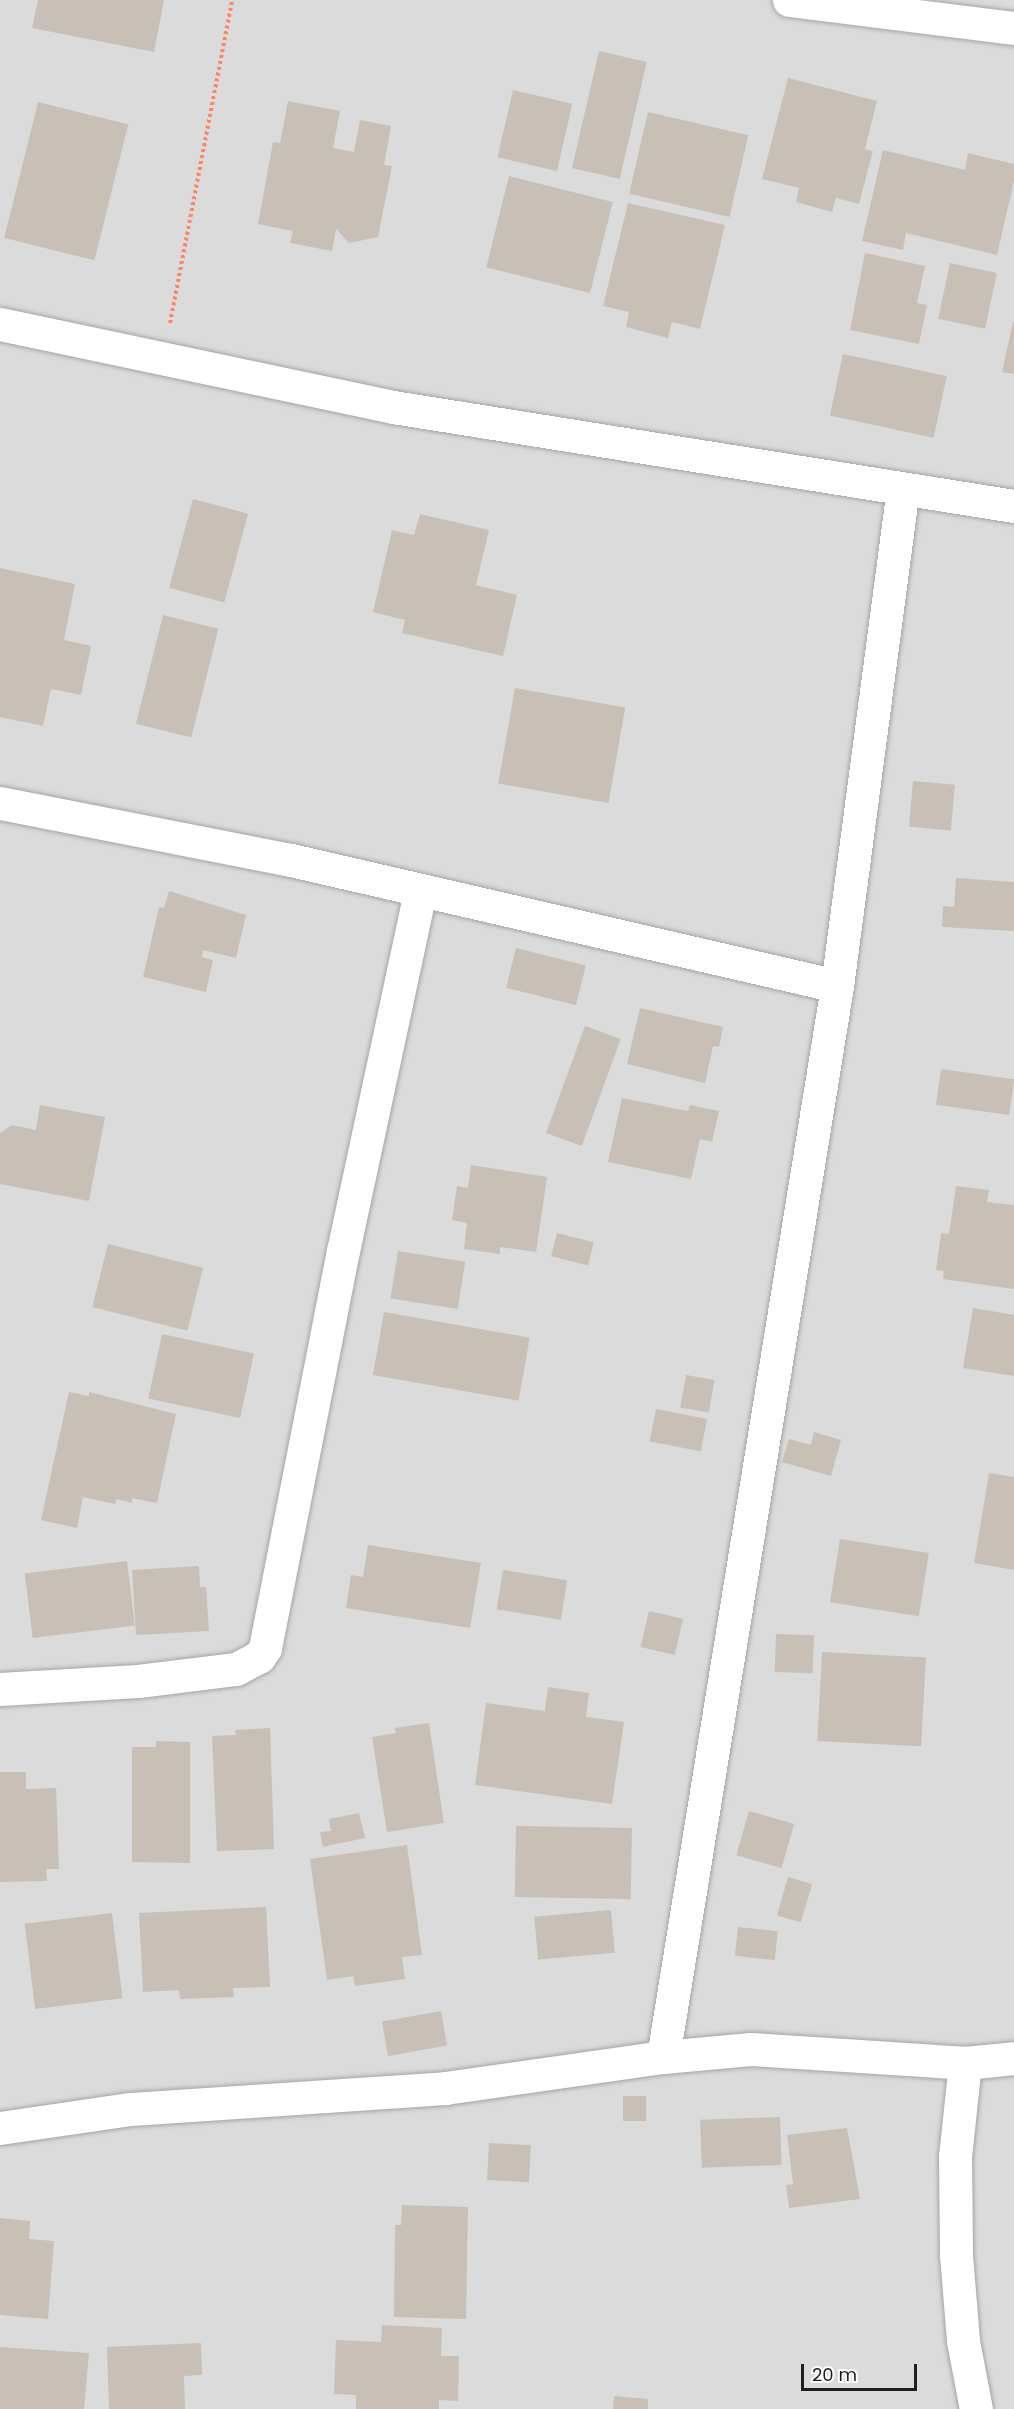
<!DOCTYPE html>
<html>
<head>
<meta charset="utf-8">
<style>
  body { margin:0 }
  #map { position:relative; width:1014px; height:2409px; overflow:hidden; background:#f0ede3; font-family:Poppins,sans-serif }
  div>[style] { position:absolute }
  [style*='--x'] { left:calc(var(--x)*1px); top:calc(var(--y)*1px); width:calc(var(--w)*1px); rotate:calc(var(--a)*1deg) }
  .residential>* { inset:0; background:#dcdbdb; transform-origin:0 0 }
  .building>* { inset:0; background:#c8bfb6; transform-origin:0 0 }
  .path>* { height:4px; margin-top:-2px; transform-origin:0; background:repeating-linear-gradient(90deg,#ff8464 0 3px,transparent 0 6px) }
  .roads { filter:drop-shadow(0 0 2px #a5a5a5) drop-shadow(0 0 2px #a5a5a5) }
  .minor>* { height:33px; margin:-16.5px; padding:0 16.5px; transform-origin:16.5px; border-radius:16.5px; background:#fff }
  span { translate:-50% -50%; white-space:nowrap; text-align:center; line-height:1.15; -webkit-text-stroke:5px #fff; paint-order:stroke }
  .scale { position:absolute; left:801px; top:2364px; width:116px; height:27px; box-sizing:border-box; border:3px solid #1e1e1e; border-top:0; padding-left:8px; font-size:18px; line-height:21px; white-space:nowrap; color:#1e1e1e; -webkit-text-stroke:4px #fff; paint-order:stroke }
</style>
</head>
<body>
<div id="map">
  <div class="residential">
    <div style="left:0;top:0;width:1014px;height:2409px"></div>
  </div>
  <div class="building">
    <div style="clip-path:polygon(38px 0,164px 0,154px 52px,32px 28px)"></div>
    <div style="left:599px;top:51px;width:49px;height:120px;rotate:13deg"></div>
    <div style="clip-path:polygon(788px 78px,877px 101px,865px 149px,873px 151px,859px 204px,836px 198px,832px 212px,796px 202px,799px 188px,762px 179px)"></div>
    <div style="left:513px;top:90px;width:61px;height:69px;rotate:13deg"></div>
    <div style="clip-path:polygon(288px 101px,340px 111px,333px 148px,354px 152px,360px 120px,391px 126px,384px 165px,392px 166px,378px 237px,349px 243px,336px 229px,332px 251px,290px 243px,293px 231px,258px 224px,273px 142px,280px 143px)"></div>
    <div style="left:38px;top:102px;width:93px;height:140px;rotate:14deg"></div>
    <div style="left:648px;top:112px;width:103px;height:84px;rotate:13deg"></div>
    <div style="clip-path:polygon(883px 150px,965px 170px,968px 153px,1014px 164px,1014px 181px,997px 255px,906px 233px,903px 250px,862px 241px)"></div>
    <div style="left:509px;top:176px;width:107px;height:94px;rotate:14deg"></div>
    <div style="clip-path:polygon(628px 203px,725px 225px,700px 329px,672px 322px,668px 338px,626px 327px,629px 312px,603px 306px)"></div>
    <div style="clip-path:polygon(865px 253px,925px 266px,917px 303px,927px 305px,919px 344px,850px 330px)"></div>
    <div style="left:950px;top:263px;width:48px;height:57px;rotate:12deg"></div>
    <div style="clip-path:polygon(1013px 322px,1014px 322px,1014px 374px,1002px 372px)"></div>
    <div style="left:843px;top:354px;width:106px;height:63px;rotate:12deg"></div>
    <div style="left:193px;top:499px;width:57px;height:92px;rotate:15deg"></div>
    <div style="clip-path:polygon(420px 514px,489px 530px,476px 585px,517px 595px,503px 656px,402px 633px,405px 620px,373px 612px,392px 530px,414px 535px)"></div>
    <div style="clip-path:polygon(0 568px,75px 584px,64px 640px,91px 646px,81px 695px,51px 689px,43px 726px,0 717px)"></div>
    <div style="left:163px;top:615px;width:57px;height:112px;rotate:14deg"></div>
    <div style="left:515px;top:688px;width:112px;height:97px;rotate:10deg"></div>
    <div style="left:913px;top:781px;width:42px;height:46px;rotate:5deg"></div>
    <div style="clip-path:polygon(956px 878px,1014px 882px,1014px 931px,942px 927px,943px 906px,954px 907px)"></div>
    <div style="clip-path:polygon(169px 891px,246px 915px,236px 958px,203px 950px,202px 957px,213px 960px,206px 992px,143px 977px,159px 907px,164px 908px)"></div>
    <div style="left:516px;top:948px;width:72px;height:41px;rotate:14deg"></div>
    <div style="clip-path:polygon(640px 1008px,723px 1027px,719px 1047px,713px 1046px,705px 1083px,627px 1064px)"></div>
    <div style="left:585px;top:1026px;width:38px;height:114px;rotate:20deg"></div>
    <div style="left:941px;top:1069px;width:74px;height:36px;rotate:8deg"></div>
    <div style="clip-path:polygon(622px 1098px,688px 1111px,690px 1105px,719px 1111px,712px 1142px,700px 1139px,691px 1179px,608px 1162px)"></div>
    <div style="clip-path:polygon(40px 1105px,105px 1117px,89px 1201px,0 1184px,0 1133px,12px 1125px,36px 1130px)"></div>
    <div style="clip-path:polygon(471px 1165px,547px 1177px,536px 1252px,500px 1247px,500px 1254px,464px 1249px,467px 1223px,452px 1220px,457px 1186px,468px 1188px)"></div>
    <div style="clip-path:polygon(956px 1186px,989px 1190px,987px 1202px,1014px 1205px,1014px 1289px,943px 1279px,944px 1271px,936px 1270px,941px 1233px,949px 1234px)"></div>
    <div style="left:557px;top:1233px;width:38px;height:24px;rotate:14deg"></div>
    <div style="left:108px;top:1244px;width:98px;height:65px;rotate:14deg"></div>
    <div style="left:398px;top:1251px;width:68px;height:48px;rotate:9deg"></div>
    <div style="clip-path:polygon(973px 1308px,1014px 1315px,1014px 1376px,963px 1368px)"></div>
    <div style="left:384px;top:1312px;width:148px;height:64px;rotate:10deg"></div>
    <div style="left:162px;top:1334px;width:94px;height:66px;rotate:12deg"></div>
    <div style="left:686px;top:1375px;width:29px;height:33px;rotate:10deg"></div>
    <div style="clip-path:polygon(69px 1392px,89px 1396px,89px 1392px,176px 1414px,157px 1503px,132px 1498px,132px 1503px,116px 1499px,115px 1504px,83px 1497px,77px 1528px,41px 1520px)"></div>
    <div style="left:656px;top:1409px;width:52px;height:33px;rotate:11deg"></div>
    <div style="clip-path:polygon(814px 1432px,841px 1440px,831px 1476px,782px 1462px,789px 1439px,811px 1445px)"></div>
    <div style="clip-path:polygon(989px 1473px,1014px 1477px,1014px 1570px,974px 1563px)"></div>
    <div style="left:840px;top:1539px;width:90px;height:64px;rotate:9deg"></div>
    <div style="clip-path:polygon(368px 1545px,481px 1563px,470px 1628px,346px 1608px,351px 1575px,363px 1577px)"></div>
    <div style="left:127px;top:1561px;width:65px;height:103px;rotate:83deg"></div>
    <div style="clip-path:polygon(199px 1566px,200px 1587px,206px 1587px,209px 1631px,136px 1635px,132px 1570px)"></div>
    <div style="left:503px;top:1570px;width:65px;height:40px;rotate:9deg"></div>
    <div style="left:649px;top:1611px;width:35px;height:37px;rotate:13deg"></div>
    <div style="left:776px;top:1634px;width:38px;height:38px;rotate:2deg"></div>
    <div style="left:822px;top:1652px;width:104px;height:89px;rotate:3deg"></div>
    <div style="clip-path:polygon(548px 1687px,589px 1693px,586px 1717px,624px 1722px,612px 1804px,475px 1785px,486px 1703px,545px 1711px)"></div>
    <div style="clip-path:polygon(429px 1723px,444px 1823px,387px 1832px,372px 1737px,396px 1733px,395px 1728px)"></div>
    <div style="clip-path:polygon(270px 1728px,274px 1849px,217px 1851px,212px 1736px,236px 1735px,235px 1730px)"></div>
    <div style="clip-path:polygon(156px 1741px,190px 1742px,190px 1863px,132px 1862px,132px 1747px,156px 1747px)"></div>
    <div style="clip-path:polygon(0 1772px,26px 1772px,26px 1789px,56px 1788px,59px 1869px,46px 1869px,47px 1881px,0 1882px)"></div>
    <div style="left:749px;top:1811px;width:47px;height:46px;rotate:16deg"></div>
    <div style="clip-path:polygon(359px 1813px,365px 1838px,323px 1847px,320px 1832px,331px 1831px,329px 1819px)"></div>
    <div style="left:516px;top:1826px;width:116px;height:71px;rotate:1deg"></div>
    <div style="clip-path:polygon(407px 1845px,422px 1955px,402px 1957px,405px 1979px,355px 1986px,353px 1976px,327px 1980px,310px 1859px)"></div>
    <div style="left:788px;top:1877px;width:25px;height:40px;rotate:16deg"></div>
    <div style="clip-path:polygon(266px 1907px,270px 1987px,233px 1988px,234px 1997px,180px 1999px,179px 1990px,143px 1992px,139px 1913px)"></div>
    <div style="left:611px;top:1910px;width:43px;height:77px;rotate:85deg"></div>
    <div style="left:112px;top:1913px;width:86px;height:88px;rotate:83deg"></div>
    <div style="left:738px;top:1927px;width:40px;height:29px;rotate:6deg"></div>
    <div style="left:441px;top:2011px;width:35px;height:60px;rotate:80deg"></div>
    <div style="left:623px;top:2096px;width:23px;height:25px"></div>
    <div style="left:780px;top:2117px;width:48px;height:80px;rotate:88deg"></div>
    <div style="clip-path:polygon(847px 2128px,860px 2199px,789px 2208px,786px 2185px,793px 2184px,787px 2135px)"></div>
    <div style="left:489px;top:2143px;width:42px;height:37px;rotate:3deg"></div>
    <div style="clip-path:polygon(402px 2205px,468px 2207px,466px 2319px,394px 2317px,395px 2225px,401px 2225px)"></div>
    <div style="clip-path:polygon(0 2218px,30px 2221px,29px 2239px,54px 2241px,48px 2319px,0 2315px)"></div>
    <div style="clip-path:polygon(382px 2325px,442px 2328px,441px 2356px,459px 2356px,458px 2401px,439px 2400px,439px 2409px,356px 2409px,356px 2395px,334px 2394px,336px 2340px,381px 2342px)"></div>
    <div style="clip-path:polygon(201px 2343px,202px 2375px,184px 2376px,185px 2409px,109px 2409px,107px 2347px)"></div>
    <div style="clip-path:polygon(0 2347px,89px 2353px,84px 2409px,0 2409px)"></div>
    <div style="clip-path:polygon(614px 2396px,648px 2399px,648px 2409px,613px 2409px)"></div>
  </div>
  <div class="path">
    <div style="--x:170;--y:323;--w:329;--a:-79.1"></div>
  </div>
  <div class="roads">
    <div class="minor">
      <div style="--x:789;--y:0;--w:227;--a:7.1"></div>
      <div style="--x:0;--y:324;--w:402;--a:11.9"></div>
      <div style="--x:393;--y:407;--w:629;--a:9.06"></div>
      <div style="--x:0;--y:803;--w:297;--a:11.1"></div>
      <div style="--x:291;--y:860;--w:560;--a:12.99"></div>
      <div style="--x:0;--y:1689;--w:138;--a:-3.3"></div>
      <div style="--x:138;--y:1681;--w:99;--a:-7"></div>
      <div style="--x:236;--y:1669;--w:26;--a:-28"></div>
      <div style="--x:259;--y:1657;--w:11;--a:-56"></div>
      <div style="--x:265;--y:1648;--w:405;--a:-78.9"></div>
      <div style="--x:343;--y:1251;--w:368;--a:-77.9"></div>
      <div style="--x:663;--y:2057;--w:1085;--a:-80.77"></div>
      <div style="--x:837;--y:986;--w:502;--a:-82.45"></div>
      <div style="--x:965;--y:2063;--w:94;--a:96.1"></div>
      <div style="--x:955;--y:2156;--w:99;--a:89.4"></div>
      <div style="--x:956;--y:2255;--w:86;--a:85.3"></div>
      <div style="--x:963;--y:2341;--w:69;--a:79.2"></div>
      <div style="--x:0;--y:2128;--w:132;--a:-8.3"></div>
      <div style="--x:131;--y:2109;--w:315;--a:-3.8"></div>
      <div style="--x:445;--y:2088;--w:220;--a:-8.1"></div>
      <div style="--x:663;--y:2057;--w:88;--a:-5.2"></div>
      <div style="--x:751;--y:2049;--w:214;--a:3.7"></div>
      <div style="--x:965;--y:2063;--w:49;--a:-5.8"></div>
    </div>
  </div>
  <div class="scale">20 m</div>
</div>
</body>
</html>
